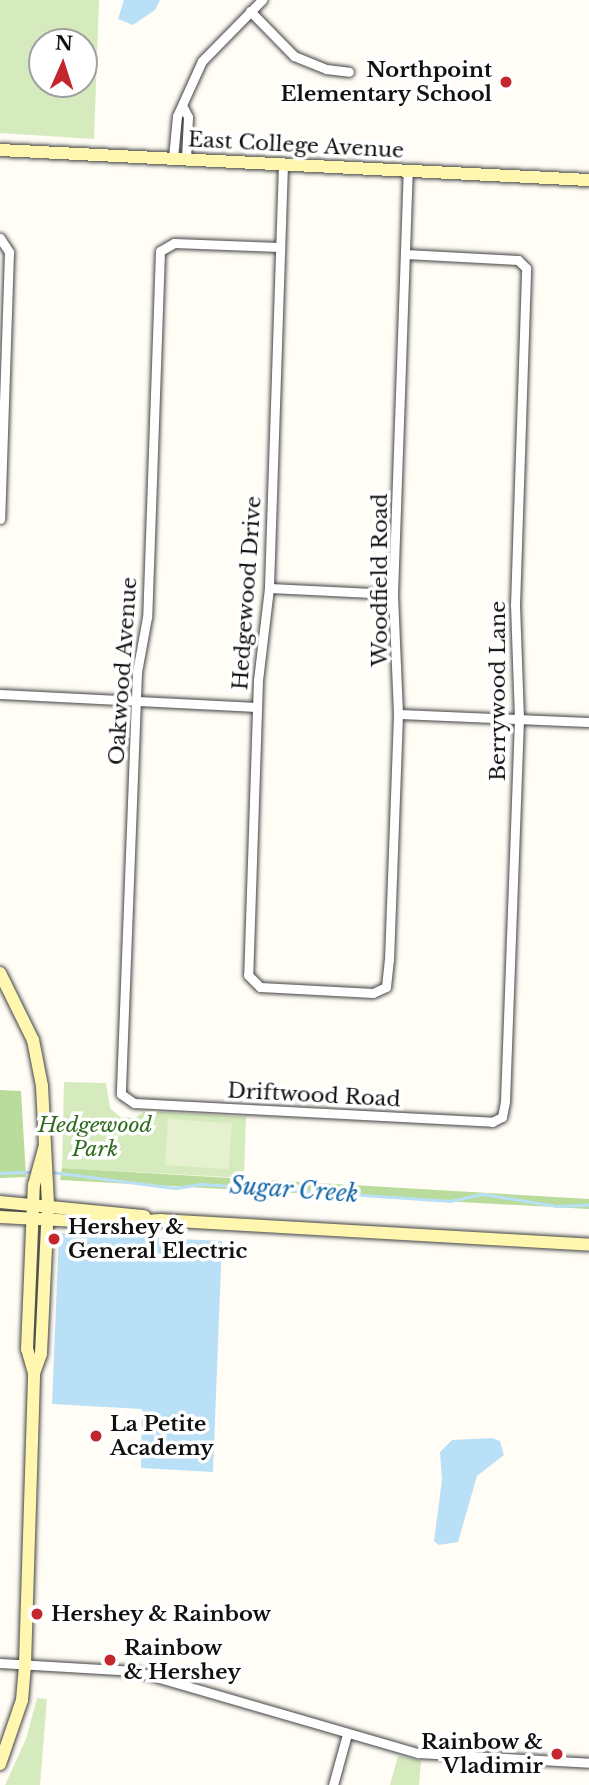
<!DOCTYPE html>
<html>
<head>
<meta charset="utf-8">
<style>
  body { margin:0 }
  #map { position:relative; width:589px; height:1785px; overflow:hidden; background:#fffdf5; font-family:"Libre Baskerville",serif }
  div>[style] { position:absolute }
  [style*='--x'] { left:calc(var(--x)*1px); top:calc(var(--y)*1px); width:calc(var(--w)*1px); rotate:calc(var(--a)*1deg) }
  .green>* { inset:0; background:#d5ebbd }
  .forest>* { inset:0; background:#b9dc9c }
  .pitch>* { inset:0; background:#e6f2cf; transform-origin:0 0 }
  .water>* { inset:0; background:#b9e0f7 }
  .stream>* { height:2.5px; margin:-1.25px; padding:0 1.25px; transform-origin:1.25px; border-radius:1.25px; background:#b9e0f7 }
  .roads { filter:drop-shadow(0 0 2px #444) drop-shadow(0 0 2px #444) }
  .street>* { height:9px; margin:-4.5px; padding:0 4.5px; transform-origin:4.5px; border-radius:4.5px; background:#fff }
  .secondary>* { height:12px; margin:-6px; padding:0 6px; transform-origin:6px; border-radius:6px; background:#fff6b0 }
  .dots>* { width:19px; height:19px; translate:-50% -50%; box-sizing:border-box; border:4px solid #fff; border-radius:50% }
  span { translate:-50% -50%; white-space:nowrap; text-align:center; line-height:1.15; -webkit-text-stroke:7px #fff; paint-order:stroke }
  .poi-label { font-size:21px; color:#111; font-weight:700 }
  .right { translate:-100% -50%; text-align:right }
  .left { translate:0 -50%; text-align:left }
  .street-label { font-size:21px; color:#111 }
  .park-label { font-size:21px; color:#2f6b1f; font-style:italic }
  .water-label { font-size:23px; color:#1768a6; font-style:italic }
  .north { position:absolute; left:28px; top:28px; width:70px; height:70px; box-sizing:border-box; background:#fff; border:2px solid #a0a0a0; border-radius:50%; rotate:3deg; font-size:19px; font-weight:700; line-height:28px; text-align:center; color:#111 }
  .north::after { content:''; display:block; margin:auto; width:24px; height:32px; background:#c4262e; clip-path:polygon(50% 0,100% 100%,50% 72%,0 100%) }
</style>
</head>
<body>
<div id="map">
  <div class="green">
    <div style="clip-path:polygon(evenodd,0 0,99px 0,94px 139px,0 133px,0 0,42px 42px,84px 42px,84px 84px,42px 84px,42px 42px)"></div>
    <div style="clip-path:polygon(64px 1082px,106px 1083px,110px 1108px,120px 1117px,134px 1118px,146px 1111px,246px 1117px,244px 1178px,62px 1168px)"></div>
    <div style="clip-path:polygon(37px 1698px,47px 1699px,40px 1785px,5px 1785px,26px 1739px)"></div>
    <div style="clip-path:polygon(398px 1756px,421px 1761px,419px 1785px,390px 1785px)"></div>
  </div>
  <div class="forest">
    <div style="clip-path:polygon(0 1090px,21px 1091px,26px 1177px,0 1178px)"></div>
    <div style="clip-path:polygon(62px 1168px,589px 1199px,589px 1209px,60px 1180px)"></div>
  </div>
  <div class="pitch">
    <div style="left:168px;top:1119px;width:64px;height:46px;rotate:4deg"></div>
  </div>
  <div class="water">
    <div style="clip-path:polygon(124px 0,160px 0,155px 10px,133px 25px,118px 19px)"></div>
    <div style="clip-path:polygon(59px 1233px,222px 1241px,213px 1472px,141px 1468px,142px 1409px,52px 1404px)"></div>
    <div style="clip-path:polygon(492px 1438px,500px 1441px,504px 1455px,477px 1476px,458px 1542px,439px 1545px,434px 1541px,442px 1480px,440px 1452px,452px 1440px)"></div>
  </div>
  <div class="stream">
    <div style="--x:52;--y:1172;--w:125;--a:7.4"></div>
    <div style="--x:176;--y:1188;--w:25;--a:-9"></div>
    <div style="--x:201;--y:1184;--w:250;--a:3.9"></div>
    <div style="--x:450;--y:1201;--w:34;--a:-12"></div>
    <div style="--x:483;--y:1194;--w:74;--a:9.3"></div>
    <div style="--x:556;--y:1206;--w:33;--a:-2"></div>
    <div style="--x:0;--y:1173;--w:34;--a:-2"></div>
  </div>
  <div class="roads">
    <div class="street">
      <div style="--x:250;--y:11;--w:63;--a:45.6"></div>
      <div style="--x:294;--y:56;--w:35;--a:22"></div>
      <div style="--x:326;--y:69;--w:23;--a:7"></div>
      <div style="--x:183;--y:107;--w:11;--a:63"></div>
      <div style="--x:188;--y:117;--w:42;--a:92.7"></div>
      <div style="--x:173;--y:158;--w:42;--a:-84.6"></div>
      <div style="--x:177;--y:116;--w:60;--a:-65.6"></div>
      <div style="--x:202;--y:61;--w:86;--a:-45.5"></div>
      <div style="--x:283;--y:164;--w:424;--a:91.9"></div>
      <div style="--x:269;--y:588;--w:93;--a:96.8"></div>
      <div style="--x:258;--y:680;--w:295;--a:91.9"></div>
      <div style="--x:248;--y:975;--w:17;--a:45"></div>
      <div style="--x:260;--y:987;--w:113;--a:3"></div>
      <div style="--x:373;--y:993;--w:14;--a:-25"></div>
      <div style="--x:386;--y:987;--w:27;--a:-84"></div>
      <div style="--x:389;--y:960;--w:246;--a:-87.9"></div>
      <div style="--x:398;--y:714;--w:120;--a:-92.4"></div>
      <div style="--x:393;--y:594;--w:423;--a:-88"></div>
      <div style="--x:0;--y:238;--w:17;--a:57"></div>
      <div style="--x:9;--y:252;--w:267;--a:91.9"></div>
      <div style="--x:279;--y:247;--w:105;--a:-177.8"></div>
      <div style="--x:174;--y:243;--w:16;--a:150"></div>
      <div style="--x:160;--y:251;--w:366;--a:92"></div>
      <div style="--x:147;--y:617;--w:56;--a:100.3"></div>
      <div style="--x:137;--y:672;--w:422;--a:92.2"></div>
      <div style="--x:121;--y:1094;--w:16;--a:35"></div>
      <div style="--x:134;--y:1103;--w:359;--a:3"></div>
      <div style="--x:492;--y:1122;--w:11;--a:-27"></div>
      <div style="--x:502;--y:1117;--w:16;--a:-79"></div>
      <div style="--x:505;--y:1101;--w:382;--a:-87.9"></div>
      <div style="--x:519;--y:719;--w:114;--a:-92"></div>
      <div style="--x:515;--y:605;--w:337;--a:-88.1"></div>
      <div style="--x:526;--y:268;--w:11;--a:-135"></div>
      <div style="--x:518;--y:260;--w:113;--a:-177"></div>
      <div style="--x:269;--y:588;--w:124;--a:2.8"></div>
      <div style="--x:0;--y:694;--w:257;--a:2.9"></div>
      <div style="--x:398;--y:714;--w:191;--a:2.4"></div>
      <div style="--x:0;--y:1663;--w:135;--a:3.4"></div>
      <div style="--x:135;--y:1671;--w:295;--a:16.2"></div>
      <div style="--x:418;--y:1753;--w:171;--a:3.3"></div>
      <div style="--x:333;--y:1785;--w:53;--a:-74.6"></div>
    </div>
    <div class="secondary">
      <div style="--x:0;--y:150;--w:590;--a:2.92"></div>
      <div style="--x:0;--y:973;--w:75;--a:63.8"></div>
      <div style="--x:33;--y:1040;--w:47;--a:78.9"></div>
      <div style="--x:42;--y:1086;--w:119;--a:87.1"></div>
      <div style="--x:48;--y:1205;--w:149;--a:92.7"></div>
      <div style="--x:41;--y:1354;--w:20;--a:110"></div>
      <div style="--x:0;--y:1202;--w:145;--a:5.6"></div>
      <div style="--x:0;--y:1217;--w:116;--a:3"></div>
      <div style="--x:116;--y:1223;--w:45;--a:-3.8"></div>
      <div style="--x:161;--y:1220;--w:429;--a:3.3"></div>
      <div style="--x:0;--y:1764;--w:68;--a:-71"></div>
      <div style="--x:22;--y:1700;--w:36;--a:-85"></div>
      <div style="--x:25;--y:1664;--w:291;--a:-88.2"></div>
      <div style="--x:34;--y:1373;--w:25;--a:-106"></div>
      <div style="--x:27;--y:1349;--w:164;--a:-87.6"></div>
      <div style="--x:34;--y:1185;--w:41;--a:-74.6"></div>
    </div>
  </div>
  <div class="dots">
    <div style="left:506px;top:82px;background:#c4262e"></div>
    <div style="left:54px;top:1239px;background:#c4262e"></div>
    <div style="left:96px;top:1436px;background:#c4262e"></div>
    <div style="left:37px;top:1614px;background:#c4262e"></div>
    <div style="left:110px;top:1660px;background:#c4262e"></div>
    <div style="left:557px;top:1754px;background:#c4262e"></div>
  </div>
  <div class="poi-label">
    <span class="right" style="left:492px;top:82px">Northpoint<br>Elementary School</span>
    <span class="left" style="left:68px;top:1239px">Hershey &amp;<br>General Electric</span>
    <span class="left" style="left:110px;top:1436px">La Petite<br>Academy</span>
    <span class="left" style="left:51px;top:1614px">Hershey &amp; Rainbow</span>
    <span class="left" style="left:124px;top:1660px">Rainbow<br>&amp; Hershey</span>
    <span class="right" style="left:543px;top:1754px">Rainbow &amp;<br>Vladimir</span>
  </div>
  <div class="street-label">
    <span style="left:296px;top:145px;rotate:3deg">East College Avenue</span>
    <span style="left:380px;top:580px;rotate:-90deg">Woodfield Road</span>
    <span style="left:247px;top:593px;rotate:-86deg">Hedgewood Drive</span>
    <span style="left:123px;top:671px;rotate:-86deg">Oakwood Avenue</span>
    <span style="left:498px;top:691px;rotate:-90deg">Berrywood Lane</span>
    <span style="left:314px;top:1095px;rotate:3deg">Driftwood Road</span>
  </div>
  <div class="park-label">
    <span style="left:95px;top:1137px">Hedgewood<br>Park</span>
  </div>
  <div class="water-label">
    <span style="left:294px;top:1190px;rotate:4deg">Sugar Creek</span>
  </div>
  <div class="north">N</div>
</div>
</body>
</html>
